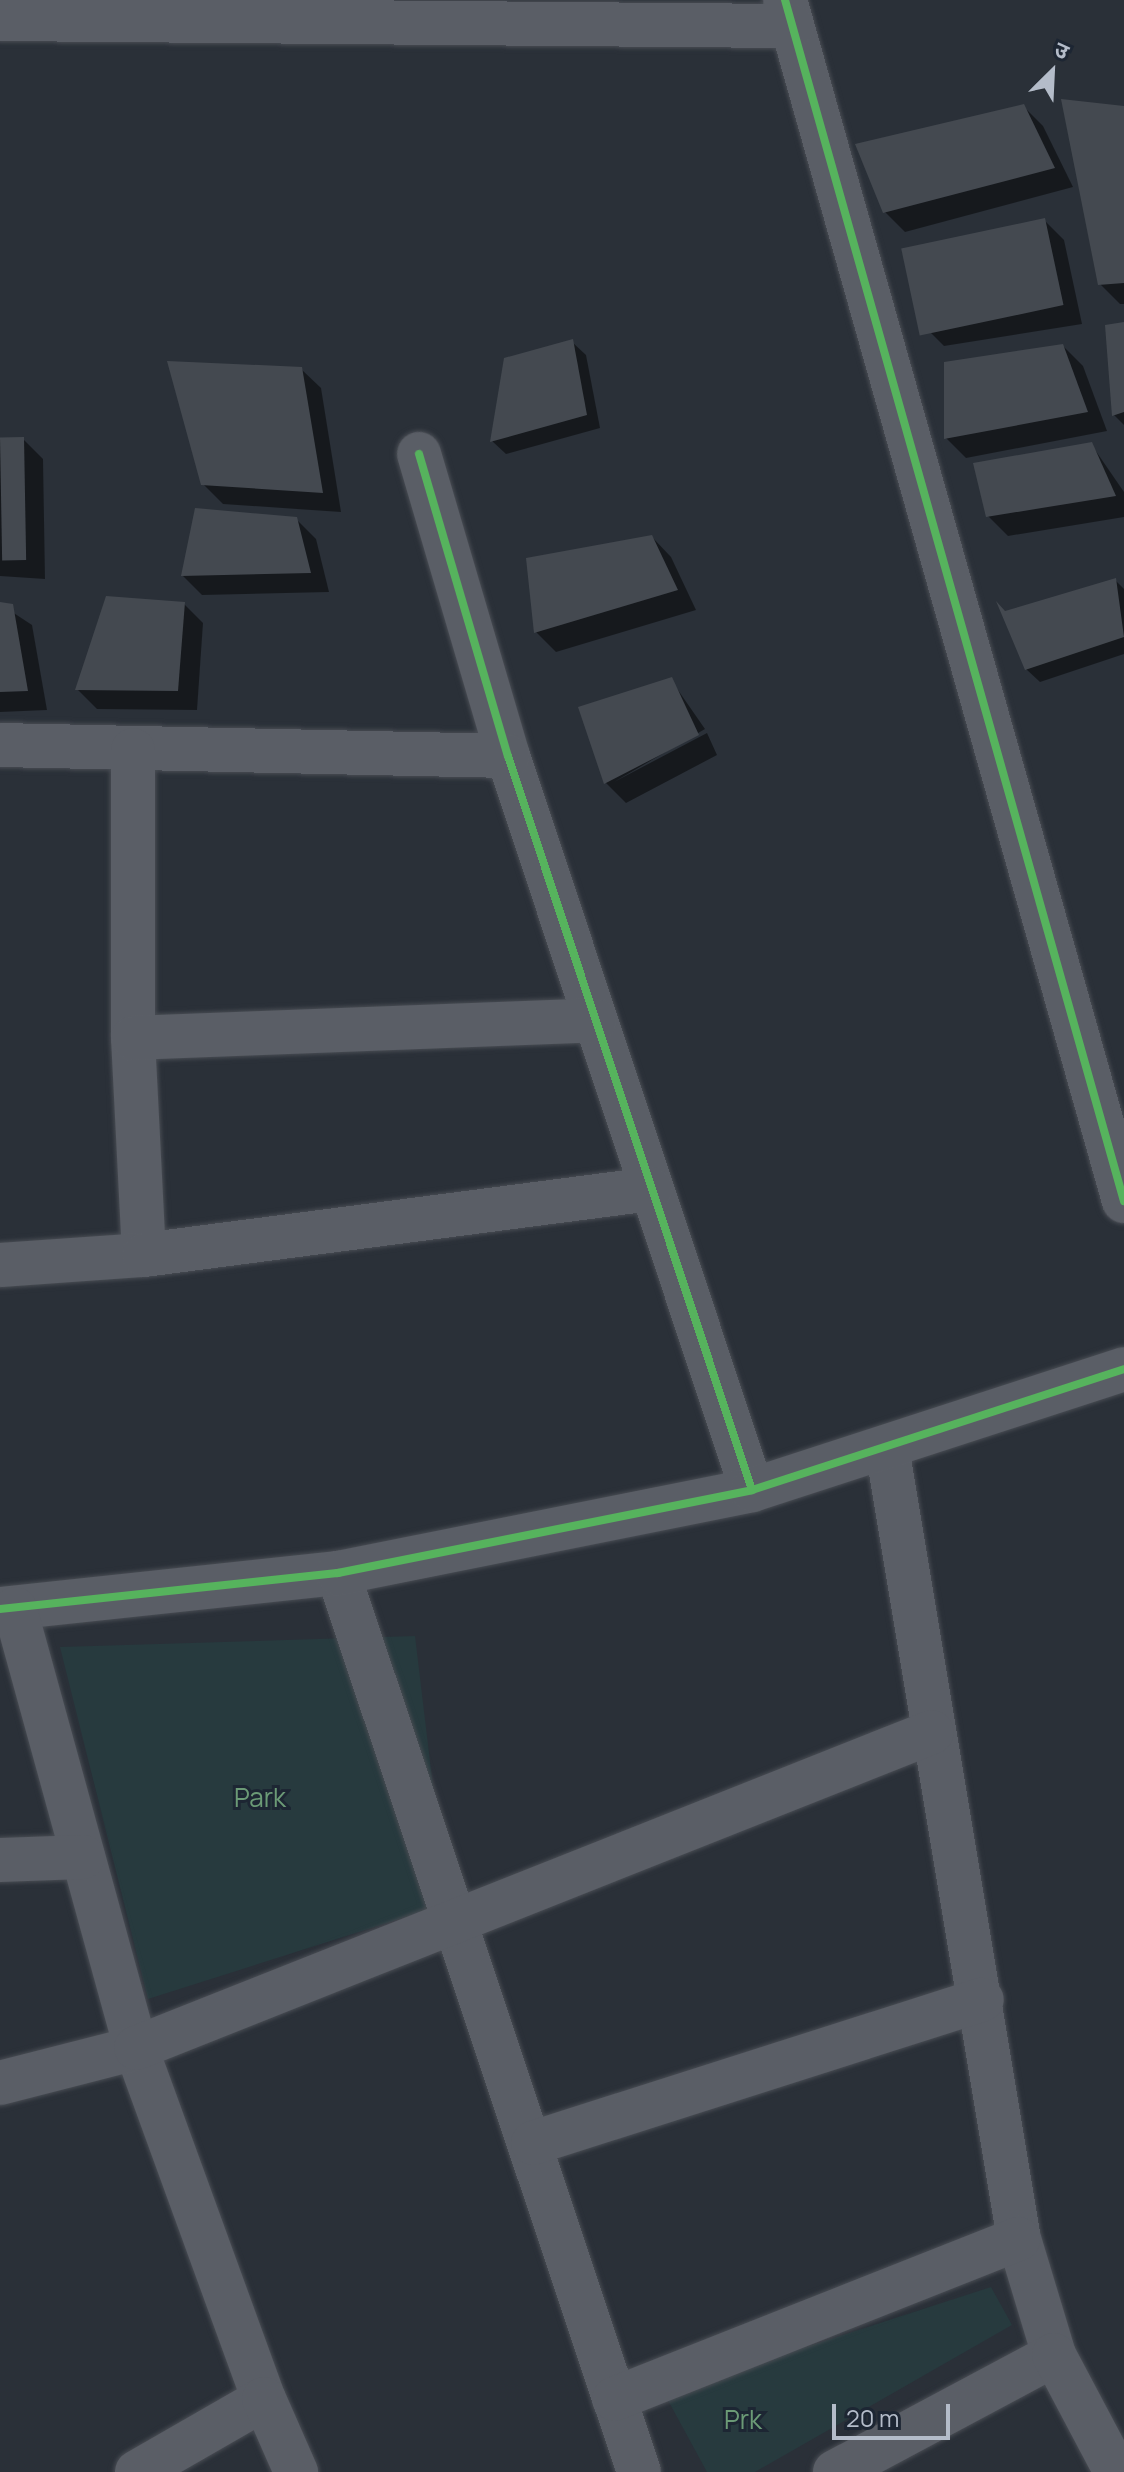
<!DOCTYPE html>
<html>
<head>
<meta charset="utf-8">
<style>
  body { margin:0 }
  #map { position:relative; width:1124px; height:2472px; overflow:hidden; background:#2a3038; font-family:Manrope,"Noto Sans Devanagari",sans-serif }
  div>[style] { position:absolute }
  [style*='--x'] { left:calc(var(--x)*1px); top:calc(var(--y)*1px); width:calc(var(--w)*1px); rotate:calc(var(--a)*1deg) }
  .green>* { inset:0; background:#273a3e }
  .shadow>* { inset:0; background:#0007 }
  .building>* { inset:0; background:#444950; transform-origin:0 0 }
  .roads { filter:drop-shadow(0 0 2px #484c53) drop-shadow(0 0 2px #484c53) }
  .minor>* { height:44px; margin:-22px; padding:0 22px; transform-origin:22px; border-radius:22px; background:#5a5e66 }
  .cycleway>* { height:8px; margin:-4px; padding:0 4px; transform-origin:4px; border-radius:4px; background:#56b35d }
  span { translate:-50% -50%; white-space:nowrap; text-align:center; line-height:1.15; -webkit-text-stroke:6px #1d2633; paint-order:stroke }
  .park-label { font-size:26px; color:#6b9a76 }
  .north { position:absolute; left:1012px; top:32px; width:80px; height:80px; -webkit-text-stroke:6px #1d2633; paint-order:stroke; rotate:24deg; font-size:22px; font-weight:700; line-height:32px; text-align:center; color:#b4bcc9 }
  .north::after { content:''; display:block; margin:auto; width:28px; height:36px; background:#b4bcc9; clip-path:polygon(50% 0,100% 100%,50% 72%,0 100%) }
  .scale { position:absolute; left:832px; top:2404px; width:118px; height:36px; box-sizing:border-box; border:4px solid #b4bcc9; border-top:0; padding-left:10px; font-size:24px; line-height:28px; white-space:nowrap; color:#b4bcc9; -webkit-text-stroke:6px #1d2633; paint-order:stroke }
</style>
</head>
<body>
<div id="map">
  <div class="green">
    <div style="clip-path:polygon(415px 1636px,447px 1904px,148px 1999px,60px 1647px)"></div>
    <div style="clip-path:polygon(991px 2287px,1012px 2325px,755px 2472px,707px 2472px,664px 2393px)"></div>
  </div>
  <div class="shadow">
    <div style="clip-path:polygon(1023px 106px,1043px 126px,1073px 187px,905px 232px,885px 212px)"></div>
    <div style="clip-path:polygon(1124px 108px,1124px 304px,1120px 304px,1100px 284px)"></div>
    <div style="clip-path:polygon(1044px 220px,1064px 240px,1082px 324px,944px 346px,924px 326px)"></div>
    <div style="clip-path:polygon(1124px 324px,1124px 425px,1114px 415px)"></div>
    <div style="clip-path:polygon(572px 342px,586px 355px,600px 428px,506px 454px,492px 441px)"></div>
    <div style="clip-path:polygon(1063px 346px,1083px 366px,1107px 431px,966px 458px,946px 438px)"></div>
    <div style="clip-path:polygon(301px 369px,321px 388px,341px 512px,223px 504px,203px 484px)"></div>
    <div style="clip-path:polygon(23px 439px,43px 459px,45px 579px,0 576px,0 440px)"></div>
    <div style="clip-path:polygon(1091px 444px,1124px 492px,1124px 517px,1008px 536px,988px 516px)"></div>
    <div style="clip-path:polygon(296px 519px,316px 539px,329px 592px,202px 595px,183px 576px)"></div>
    <div style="clip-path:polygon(652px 537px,671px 557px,696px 610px,556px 652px,536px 632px,528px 560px)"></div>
    <div style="clip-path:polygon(1115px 580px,1124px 589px,1124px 654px,1040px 682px,1026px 669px,1005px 613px)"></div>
    <div style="clip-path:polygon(0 604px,32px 625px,47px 710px,0 712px)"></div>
    <div style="clip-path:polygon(184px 604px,203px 623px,197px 710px,97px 709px,78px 690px)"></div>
    <div style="clip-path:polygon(671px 680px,705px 729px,614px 782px,707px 733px,717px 755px,626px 803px,606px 783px,580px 708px)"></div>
  </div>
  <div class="building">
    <div style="clip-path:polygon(1061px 99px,1124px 106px,1124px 283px,1098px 285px)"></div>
    <div style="clip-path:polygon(1024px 104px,1055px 168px,883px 213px,855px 144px)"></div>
    <div style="left:1045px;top:218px;width:89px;height:147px;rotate:78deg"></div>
    <div style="clip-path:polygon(1124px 322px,1124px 412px,1112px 416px,1105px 325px)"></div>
    <div style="clip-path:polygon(573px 339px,587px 415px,490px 442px,504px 358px)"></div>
    <div style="clip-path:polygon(1063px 344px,1088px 412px,944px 439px,944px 362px)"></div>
    <div style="clip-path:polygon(167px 361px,302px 367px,323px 493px,201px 485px)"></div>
    <div style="left:24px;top:437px;width:123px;height:24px;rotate:89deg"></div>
    <div style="clip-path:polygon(1092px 442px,1116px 496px,986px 517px,973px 463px)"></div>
    <div style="clip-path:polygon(195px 508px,297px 517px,311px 573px,181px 576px)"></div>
    <div style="clip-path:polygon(652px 535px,678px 590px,534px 633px,526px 558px)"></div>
    <div style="clip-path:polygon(1116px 578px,1124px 637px,1025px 670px,996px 601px,1005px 611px)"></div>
    <div style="clip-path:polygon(106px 596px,185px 602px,178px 691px,75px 690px)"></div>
    <div style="clip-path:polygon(0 602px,13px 604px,28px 691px,0 692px)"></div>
    <div style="clip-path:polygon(672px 677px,699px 735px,604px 784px,578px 707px)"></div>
  </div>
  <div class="roads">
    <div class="minor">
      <div style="--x:785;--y:0;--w:1248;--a:74.24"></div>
      <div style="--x:0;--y:19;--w:792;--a:0.51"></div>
      <div style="--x:419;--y:454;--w:315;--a:73.6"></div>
      <div style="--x:508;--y:756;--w:773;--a:71.61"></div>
      <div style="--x:0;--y:745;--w:508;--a:1.24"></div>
      <div style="--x:133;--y:750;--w:288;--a:90"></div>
      <div style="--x:133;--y:1038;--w:217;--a:87.1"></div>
      <div style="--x:133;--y:1038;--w:462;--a:-2.2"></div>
      <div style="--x:0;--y:1265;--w:144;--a:-4"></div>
      <div style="--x:144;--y:1255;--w:511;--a:-7.42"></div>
      <div style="--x:887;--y:1448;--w:802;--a:80.53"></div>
      <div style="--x:1019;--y:2239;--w:121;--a:73.2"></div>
      <div style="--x:338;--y:1573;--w:948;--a:71.49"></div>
      <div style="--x:0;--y:1609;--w:340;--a:-6.1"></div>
      <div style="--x:338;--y:1573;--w:422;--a:-11.3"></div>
      <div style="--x:752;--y:1490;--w:391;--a:-18"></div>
      <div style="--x:15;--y:1609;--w:455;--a:74.6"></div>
      <div style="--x:136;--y:2048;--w:374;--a:70"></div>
      <div style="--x:0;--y:1860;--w:83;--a:-2.1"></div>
      <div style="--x:0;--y:2083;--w:140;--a:-14.4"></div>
      <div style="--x:136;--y:2048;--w:856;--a:-21.65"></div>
      <div style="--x:533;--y:2143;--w:471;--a:-17.7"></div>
      <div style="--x:614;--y:2399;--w:435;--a:-21.6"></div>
      <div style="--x:137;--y:2472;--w:146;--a:-29.9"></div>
      <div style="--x:264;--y:2399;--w:80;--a:66.3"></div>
      <div style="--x:835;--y:2472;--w:248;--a:-28.1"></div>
      <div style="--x:1054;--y:2355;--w:132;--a:62.1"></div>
    </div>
  </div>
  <div class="cycleway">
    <div style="--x:785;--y:0;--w:1248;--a:74.24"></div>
    <div style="--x:419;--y:454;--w:315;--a:73.6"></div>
    <div style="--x:508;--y:756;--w:773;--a:71.61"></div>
    <div style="--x:0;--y:1609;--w:340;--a:-6.1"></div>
    <div style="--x:338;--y:1573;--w:422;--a:-11.3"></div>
    <div style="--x:752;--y:1490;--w:391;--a:-18"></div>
  </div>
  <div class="park-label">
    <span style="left:260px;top:1798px">Park</span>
    <span style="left:743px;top:2420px">Prk</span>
  </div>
  <div class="north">उ</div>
  <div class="scale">20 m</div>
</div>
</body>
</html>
